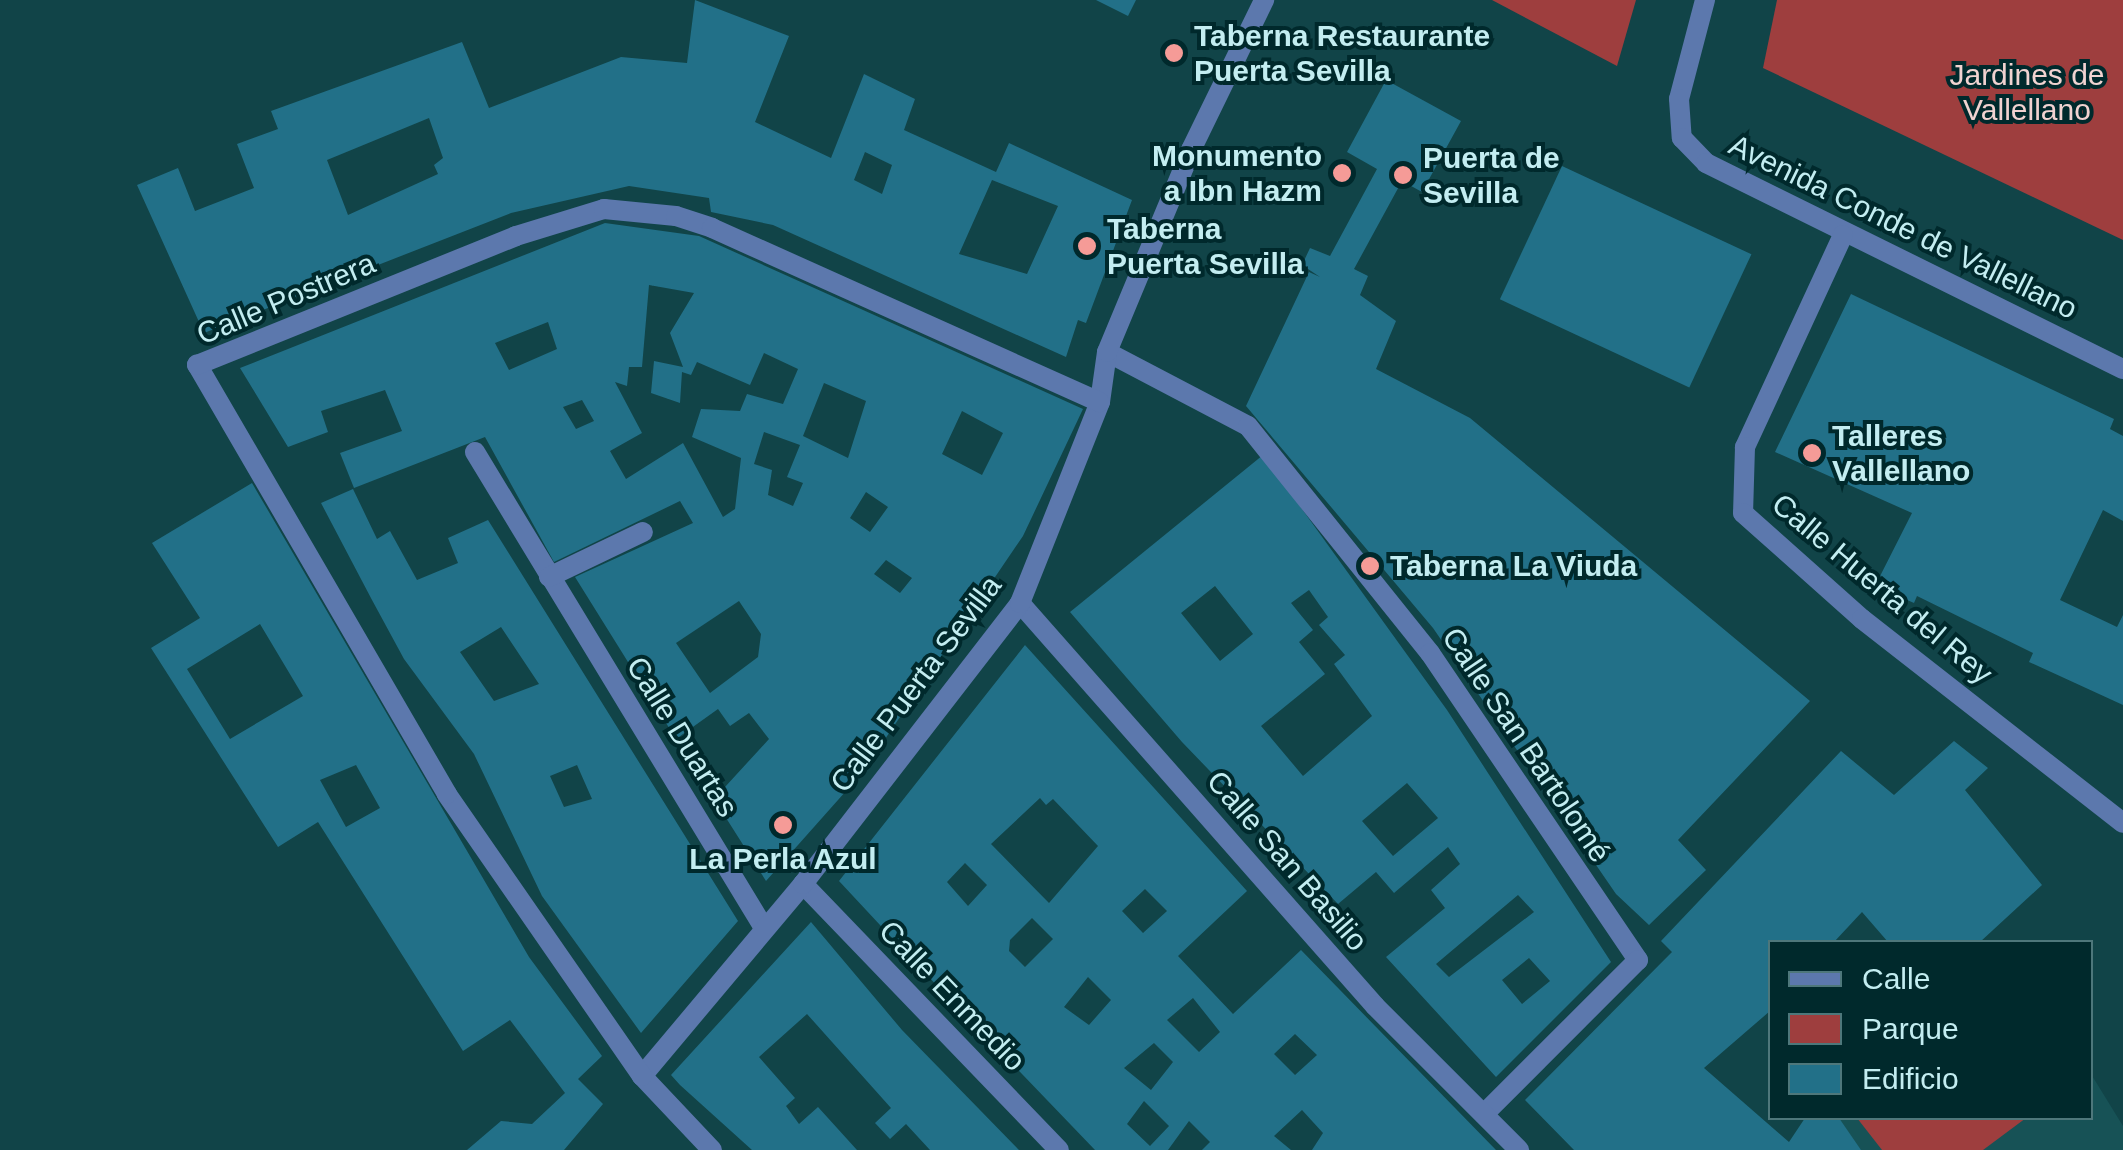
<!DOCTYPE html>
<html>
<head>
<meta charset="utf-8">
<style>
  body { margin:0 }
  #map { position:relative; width:2123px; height:1150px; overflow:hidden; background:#114448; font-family:Arial,sans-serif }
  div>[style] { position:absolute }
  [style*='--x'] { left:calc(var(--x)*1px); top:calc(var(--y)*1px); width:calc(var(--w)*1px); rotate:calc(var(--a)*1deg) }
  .built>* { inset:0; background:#175256 }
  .green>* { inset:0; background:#9e3e3e }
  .building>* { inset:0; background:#227088; transform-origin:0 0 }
  .pedestrian>* { height:20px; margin:-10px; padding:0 10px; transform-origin:10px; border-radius:10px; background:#5c78ad }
  .minor>* { height:20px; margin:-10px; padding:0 10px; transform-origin:10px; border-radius:10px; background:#5c78ad }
  .dots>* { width:28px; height:28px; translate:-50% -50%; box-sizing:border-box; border:5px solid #00292c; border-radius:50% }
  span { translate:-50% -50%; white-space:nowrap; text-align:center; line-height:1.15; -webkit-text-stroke:8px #00292c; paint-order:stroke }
  .poi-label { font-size:30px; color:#c3edf1; font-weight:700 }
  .left { translate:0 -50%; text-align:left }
  .right { translate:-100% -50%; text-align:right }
  .park-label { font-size:30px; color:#f1d3d1 }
  .street-label { font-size:30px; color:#c3edf1 }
  .legend { position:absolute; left:1768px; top:940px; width:325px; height:180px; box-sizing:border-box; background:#00292c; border:2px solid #4e777b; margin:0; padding:12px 18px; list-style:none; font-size:30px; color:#c3edf1 }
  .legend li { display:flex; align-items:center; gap:20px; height:50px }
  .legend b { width:50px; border:2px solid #4e777b }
</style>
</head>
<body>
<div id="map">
  <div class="built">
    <div style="clip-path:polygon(2091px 1074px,2123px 1126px,2123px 1150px,1860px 1150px,1838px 1118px,2090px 1118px)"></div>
  </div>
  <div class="green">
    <div style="clip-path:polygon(1492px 0,1636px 0,1617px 66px)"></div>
    <div style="clip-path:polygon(1777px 0,2123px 0,2123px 240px,1763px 68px)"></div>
    <div style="clip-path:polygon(1857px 1118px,2026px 1118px,1983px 1150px,1882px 1150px)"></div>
  </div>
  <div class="building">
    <div style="clip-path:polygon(evenodd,695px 0,789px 36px,755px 122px,831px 158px,864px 74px,915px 99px,904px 130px,996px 172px,1009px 143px,1132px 200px,1086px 323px,1078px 320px,1066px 357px,773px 225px,711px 212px,709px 198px,629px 186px,511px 213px,204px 333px,137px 185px,178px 168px,195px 211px,254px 188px,237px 144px,278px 129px,271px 111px,462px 42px,489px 108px,621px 57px,687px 63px,695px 0,429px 118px,443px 158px,434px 165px,438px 174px,348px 215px,327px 160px,429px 118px,695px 0,865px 152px,892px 165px,882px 194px,854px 180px,865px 152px,695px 0,992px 180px,1058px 206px,1027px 274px,959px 254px,992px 180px)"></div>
    <div style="clip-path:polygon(1096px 0,1136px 0,1128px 16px)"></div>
    <div style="clip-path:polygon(1386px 80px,1461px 121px,1422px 192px,1402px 181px,1354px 269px,1368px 276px,1360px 295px,1396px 321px,1376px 369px,1470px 418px,1810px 701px,1678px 840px,1706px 870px,1649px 925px,1616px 894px,1433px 628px,1246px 406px,1309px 272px,1320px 277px,1302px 265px,1310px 248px,1330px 256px,1377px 169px,1347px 152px)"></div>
    <div style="left:1562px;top:166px;width:209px;height:147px;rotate:25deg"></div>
    <div style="clip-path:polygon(evenodd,605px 223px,699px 236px,1083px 409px,1023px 536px,862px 773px,766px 881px,714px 799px,769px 739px,749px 713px,730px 726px,718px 709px,676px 739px,575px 577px,693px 523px,680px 501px,554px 562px,485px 437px,354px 488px,340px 453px,402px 431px,385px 390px,321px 411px,328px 432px,288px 447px,240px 368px,605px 223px,649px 285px,694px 293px,670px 333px,683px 367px,654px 361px,651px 393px,680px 403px,682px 372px,691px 375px,697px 362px,750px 385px,764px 353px,798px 369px,783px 404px,747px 394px,740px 411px,701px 409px,692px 437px,741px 458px,735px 509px,723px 517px,683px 443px,626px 479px,610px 451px,642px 433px,615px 382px,627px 386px,629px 367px,642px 367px,649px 285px,605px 223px,548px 322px,557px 349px,509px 370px,495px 343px,548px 322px,605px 223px,824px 383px,866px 401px,848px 458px,803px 436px,824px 383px,605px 223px,582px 400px,594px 421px,576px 429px,563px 407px,582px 400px,605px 223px,962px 411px,1003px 433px,982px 475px,942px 454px,962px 411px,605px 223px,764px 432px,800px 445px,787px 477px,803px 483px,793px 506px,768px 495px,772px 470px,754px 464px,764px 432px,605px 223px,866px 492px,888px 507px,870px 532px,850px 518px,866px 492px,605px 223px,886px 560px,912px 578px,900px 593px,874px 574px,886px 560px,605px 223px,739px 601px,761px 634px,758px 657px,710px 693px,676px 643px,739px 601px)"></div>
    <div style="clip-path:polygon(1851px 294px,2114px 419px,2110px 429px,2123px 436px,2123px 521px,2103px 510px,2060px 600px,2117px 627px,2123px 615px,2123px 705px,2029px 662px,2033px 653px,1917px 596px,1914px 603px,1875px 586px,1912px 513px,1775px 452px)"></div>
    <div style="clip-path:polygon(evenodd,1263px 455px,1447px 710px,1611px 962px,1496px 1077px,1386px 957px,1445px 908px,1431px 890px,1460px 864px,1448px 847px,1394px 893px,1376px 872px,1338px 904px,1182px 742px,1070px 612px,1263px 455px,1215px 586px,1253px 634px,1220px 661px,1181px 613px,1215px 586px,1263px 455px,1309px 590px,1328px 617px,1319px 625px,1345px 655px,1334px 664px,1372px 716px,1303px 776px,1261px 726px,1325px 674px,1299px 642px,1313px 630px,1291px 603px,1309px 590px,1263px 455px,1407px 783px,1438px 818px,1393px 856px,1362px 821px,1407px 783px,1263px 455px,1518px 895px,1534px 912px,1449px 977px,1436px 964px,1518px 895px,1263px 455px,1529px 958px,1550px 981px,1522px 1004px,1502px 980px,1529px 958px)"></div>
    <div style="clip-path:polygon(evenodd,252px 483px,529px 957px,602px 1056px,578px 1079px,603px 1104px,564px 1150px,467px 1150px,501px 1121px,532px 1124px,565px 1093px,510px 1020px,463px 1051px,318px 822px,278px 847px,151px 648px,200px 618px,152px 543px,252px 483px,260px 624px,303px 696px,230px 739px,187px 669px,260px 624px,252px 483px,356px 765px,380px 808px,346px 827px,320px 780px,356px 765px)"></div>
    <div style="clip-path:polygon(evenodd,353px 489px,377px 539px,390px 531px,417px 580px,458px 563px,448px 538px,488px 520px,738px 921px,641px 1033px,542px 896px,474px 754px,404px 659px,372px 600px,321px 503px,353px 489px,501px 627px,539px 684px,494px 701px,460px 652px,501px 627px,353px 489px,577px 765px,592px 799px,564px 807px,550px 776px,577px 765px)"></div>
    <div style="clip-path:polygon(evenodd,1025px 645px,1247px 891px,1178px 956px,1233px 1014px,1301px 950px,1496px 1150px,1312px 1150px,1323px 1133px,1302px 1110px,1274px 1136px,1291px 1150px,1202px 1150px,1210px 1142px,1189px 1121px,1168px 1150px,1095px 1150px,921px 969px,839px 881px,1025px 645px,1040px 798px,1046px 805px,1053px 799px,1098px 846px,1049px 903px,991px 844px,1040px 798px,1025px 645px,965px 863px,987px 885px,968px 906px,947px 882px,965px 863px,1025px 645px,1145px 889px,1167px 911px,1143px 933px,1122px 911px,1145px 889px,1025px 645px,1032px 918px,1053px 939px,1025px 967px,1009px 951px,1010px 940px,1032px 918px,1025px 645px,1088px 977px,1111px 1000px,1089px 1025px,1064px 1007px,1088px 977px,1025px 645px,1193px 998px,1220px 1032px,1199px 1052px,1167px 1020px,1193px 998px,1025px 645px,1295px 1034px,1317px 1055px,1295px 1075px,1274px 1054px,1295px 1034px,1025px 645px,1154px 1043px,1173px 1062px,1151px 1090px,1124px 1068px,1154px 1043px,1025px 645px,1144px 1101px,1169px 1126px,1150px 1146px,1127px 1124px,1144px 1101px)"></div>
    <div style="clip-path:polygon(1954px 741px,1988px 768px,1965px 790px,2042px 885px,1980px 942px,1888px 942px,1862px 912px,1834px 942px,1770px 942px,1770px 1011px,1704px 1068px,1789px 1142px,1805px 1118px,1839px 1118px,1861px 1150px,1574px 1150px,1525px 1100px,1672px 952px,1661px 941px,1841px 751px,1894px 795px)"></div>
    <div style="clip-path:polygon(811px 922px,902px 1030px,1019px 1150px,930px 1150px,906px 1124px,890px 1139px,875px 1123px,891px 1108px,807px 1014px,759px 1057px,795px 1098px,786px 1106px,799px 1124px,818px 1107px,857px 1150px,752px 1150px,680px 1085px,671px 1075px)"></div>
  </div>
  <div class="pedestrian">
    <div style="--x:1107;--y:352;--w:159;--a:27.7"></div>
    <div style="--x:1248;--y:426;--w:291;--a:51.3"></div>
    <div style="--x:1430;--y:653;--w:371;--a:55.9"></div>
    <div style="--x:1638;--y:960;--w:218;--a:135"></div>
  </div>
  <div class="minor">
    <div style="--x:1705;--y:0;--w:102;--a:104.7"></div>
    <div style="--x:1679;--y:99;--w:39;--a:86"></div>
    <div style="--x:1682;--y:138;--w:35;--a:46"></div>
    <div style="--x:1706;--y:163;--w:465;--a:26.3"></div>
    <div style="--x:1843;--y:235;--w:234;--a:114.8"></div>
    <div style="--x:1745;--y:447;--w:66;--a:91.7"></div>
    <div style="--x:1743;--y:513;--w:159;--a:41.7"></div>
    <div style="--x:1862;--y:619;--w:331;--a:38"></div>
    <div style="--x:475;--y:452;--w:557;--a:58.74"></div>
    <div style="--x:549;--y:577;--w:104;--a:-25.6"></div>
    <div style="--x:1020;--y:603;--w:537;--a:48.62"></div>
    <div style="--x:1375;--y:1006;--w:204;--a:45"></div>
    <div style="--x:803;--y:884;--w:369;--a:46.1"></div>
    <div style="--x:642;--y:1076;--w:251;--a:-50"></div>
    <div style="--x:803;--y:884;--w:355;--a:-52.3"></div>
    <div style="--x:1020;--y:603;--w:216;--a:-68.3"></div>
    <div style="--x:1100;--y:402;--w:50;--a:-82"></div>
    <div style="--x:1107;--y:352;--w:219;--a:-67.4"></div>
    <div style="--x:1191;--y:150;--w:167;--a:-64"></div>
    <div style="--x:712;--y:1150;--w:102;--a:-133.4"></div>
    <div style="--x:642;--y:1076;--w:343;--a:-124.7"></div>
    <div style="--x:447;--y:794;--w:497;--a:-120.2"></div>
    <div style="--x:197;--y:365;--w:344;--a:-22"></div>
    <div style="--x:516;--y:236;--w:92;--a:-17.1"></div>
    <div style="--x:604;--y:209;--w:72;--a:5.6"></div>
    <div style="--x:676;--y:216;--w:38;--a:18"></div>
    <div style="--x:712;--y:228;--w:425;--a:24.2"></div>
  </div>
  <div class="dots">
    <div style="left:1174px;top:53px;background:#f59b97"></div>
    <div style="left:1342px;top:173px;background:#f59b97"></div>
    <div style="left:1403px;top:175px;background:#f59b97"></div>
    <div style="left:1087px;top:246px;background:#f59b97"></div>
    <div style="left:1812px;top:453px;background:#f59b97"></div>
    <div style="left:1370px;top:566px;background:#f59b97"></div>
    <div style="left:783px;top:825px;background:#f59b97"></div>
  </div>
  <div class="poi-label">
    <span class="left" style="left:1194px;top:53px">Taberna Restaurante<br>Puerta Sevilla</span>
    <span class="right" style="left:1322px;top:173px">Monumento<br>a Ibn Hazm</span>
    <span class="left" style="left:1423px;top:175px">Puerta de<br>Sevilla</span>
    <span class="left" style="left:1107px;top:246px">Taberna<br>Puerta Sevilla</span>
    <span class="left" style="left:1832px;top:453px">Talleres<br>Vallellano</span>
    <span class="left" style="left:1390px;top:566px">Taberna La Viuda</span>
    <span style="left:783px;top:859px">La Perla Azul</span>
  </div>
  <div class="park-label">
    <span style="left:2027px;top:92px">Jardines de<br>Vallellano</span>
  </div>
  <div class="street-label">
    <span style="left:1903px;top:227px;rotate:26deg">Avenida Conde de Vallellano</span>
    <span style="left:286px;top:299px;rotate:-23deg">Calle Postrera</span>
    <span style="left:1882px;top:589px;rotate:40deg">Calle Huerta del Rey</span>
    <span style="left:916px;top:684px;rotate:-53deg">Calle Puerta Sevilla</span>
    <span style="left:682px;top:737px;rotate:58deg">Calle Duartas</span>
    <span style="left:1526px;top:745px;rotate:56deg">Calle San Bartolomé</span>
    <span style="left:1287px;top:861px;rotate:49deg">Calle San Basilio</span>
    <span style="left:952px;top:996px;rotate:46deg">Calle Enmedio</span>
  </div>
  <ul class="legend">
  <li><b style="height:12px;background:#5c78ad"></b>Calle</li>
  <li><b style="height:28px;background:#9e3e3e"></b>Parque</li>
  <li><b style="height:28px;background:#227088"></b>Edificio</li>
  </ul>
</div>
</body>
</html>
